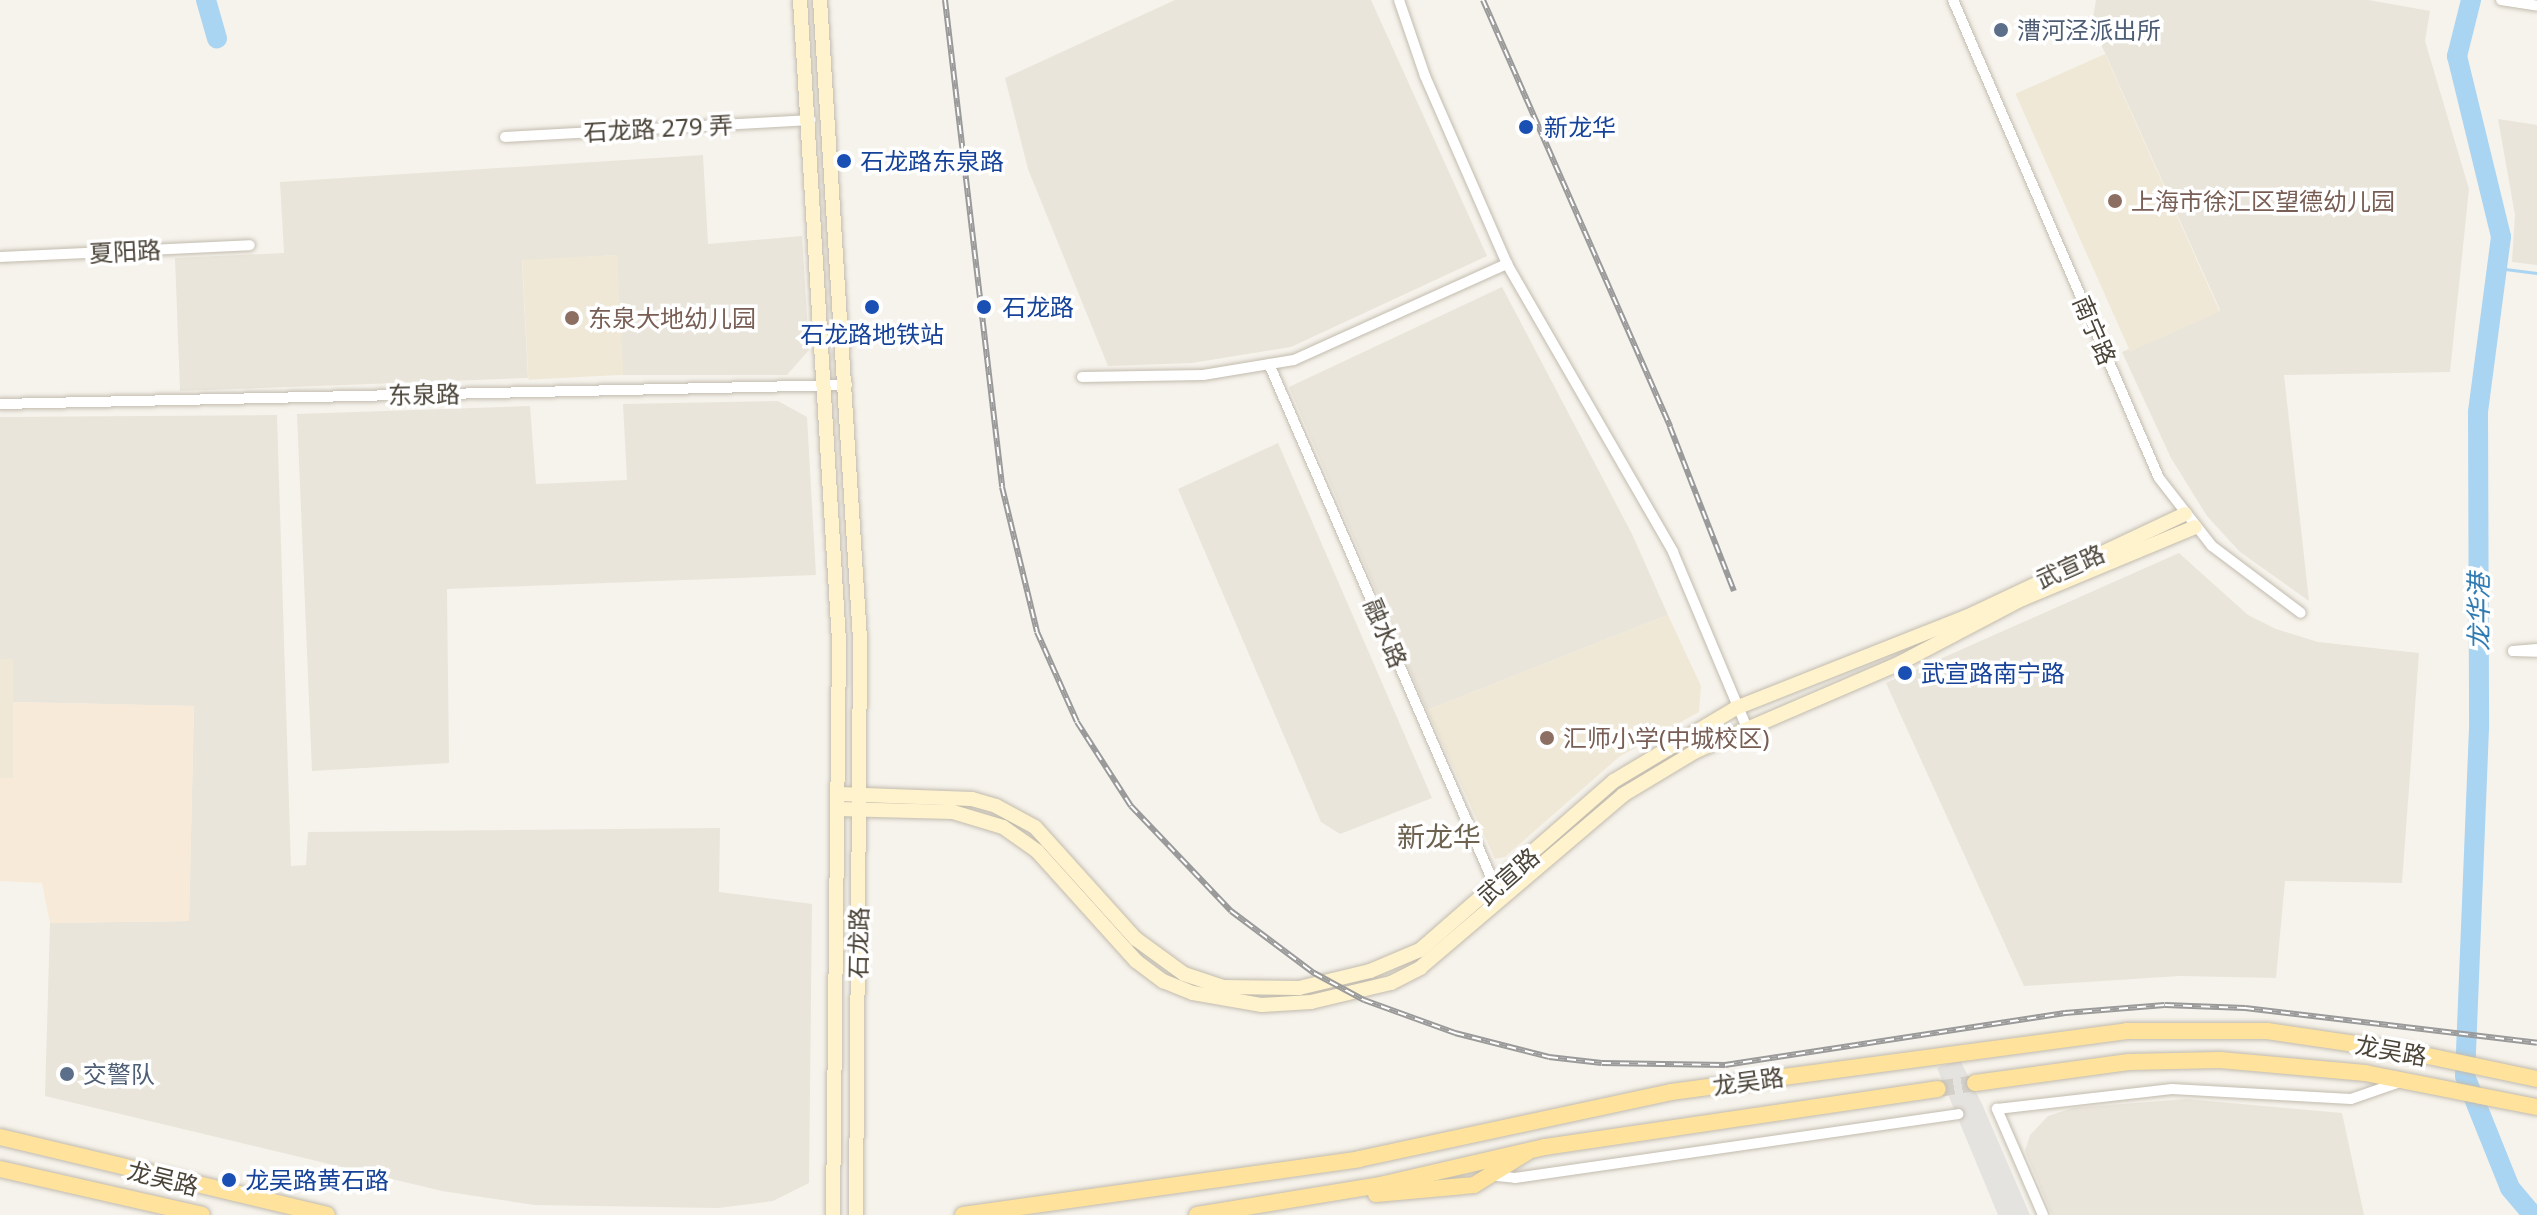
<!DOCTYPE html>
<html>
<head>
<meta charset="utf-8">
<style>
  body { margin:0 }
  #map { position:relative; width:2537px; height:1215px; overflow:hidden; background:#f6f3ec; font-family:"Noto Sans","Noto Sans SC",sans-serif }
  div>[style] { position:absolute }
  [style*='--x'] { left:calc(var(--x)*1px); top:calc(var(--y)*1px); width:calc(var(--w)*1px); rotate:calc(var(--a)*1deg) }
  .residential>* { inset:0; background:#eae5da }
  .commercial>* { inset:0; background:#f7ead8 }
  .education>* { inset:0; background:#efe8d6; transform-origin:0 0 }
  .parking>* { inset:0; background:#e5e3e0 }
  .stream>* { height:3px; margin:-1.5px; padding:0 1.5px; transform-origin:1.5px; border-radius:1.5px; background:#a9d4f2 }
  .river>* { height:20px; margin:-10px; padding:0 10px; transform-origin:10px; border-radius:10px; background:#a9d4f2 }
  .primary-tunnel>* { height:16px; margin-top:-8px; transform-origin:0; background:repeating-linear-gradient(90deg,#d4d0c8 0 16px,transparent 0 24px) }
  .roads { filter:drop-shadow(0 0 2px #c2bbae) drop-shadow(0 0 2px #c2bbae) }
  .street>* { height:10px; margin:-5px; padding:0 5px; transform-origin:5px; border-radius:5px; background:#fff }
  .secondary>* { height:14px; margin:-7px; padding:0 7px; transform-origin:7px; border-radius:7px; background:#fff3cd }
  .primary>* { height:16px; margin:-8px; padding:0 8px; transform-origin:8px; border-radius:8px; background:#ffe39c }
  .rail>* { height:6px; margin-top:-3px; transform-origin:0; background:repeating-linear-gradient(90deg,#fff 0 9px,#9a9a9a 0 18px); box-sizing:border-box; border-block:2px solid #9a9a9a }
  .dots>* { width:22px; height:22px; translate:-50% -50%; box-sizing:border-box; border:4px solid #fff; border-radius:50% }
  span { translate:-50% -50%; white-space:nowrap; text-align:center; line-height:1.15; -webkit-text-stroke:7px #fff; paint-order:stroke }
  .service-label { font-size:24px; color:#4e5e75 }
  .left { translate:0 -50%; text-align:left }
  .transit-label { font-size:24px; color:#164399 }
  .street-label { font-size:24px; color:#4b4439 }
  .education-label { font-size:24px; color:#785e54 }
  .water-label { font-size:26px; color:#2e7ab2; font-style:italic }
  .quarter-label { font-size:28px; color:#6e6250 }
</style>
</head>
<body>
<div id="map">
  <div class="residential">
    <div style="clip-path:polygon(1175px 0,1371px 0,1487px 256px,1291px 347px,1192px 363px,1108px 366px,1028px 169px,1005px 78px)"></div>
    <div style="clip-path:polygon(2096px 0,2369px 0,2430px 11px,2425px 41px,2469px 189px,2450px 372px,2284px 375px,2309px 601px,2240px 552px,2207px 516px,2171px 458px,2122px 352px,2220px 310px,2092px 24px)"></div>
    <div style="clip-path:polygon(2498px 119px,2537px 125px,2537px 265px,2512px 262px,2515px 215px)"></div>
    <div style="clip-path:polygon(703px 155px,708px 244px,802px 236px,809px 350px,787px 375px,623px 375px,616px 255px,522px 261px,528px 378px,180px 391px,175px 258px,284px 253px,280px 182px)"></div>
    <div style="clip-path:polygon(1502px 287px,1632px 534px,1668px 615px,1427px 710px,1289px 387px)"></div>
    <div style="clip-path:polygon(778px 401px,807px 417px,816px 575px,447px 589px,449px 763px,312px 771px,297px 414px,530px 406px,536px 484px,627px 480px,623px 404px)"></div>
    <div style="clip-path:polygon(277px 415px,291px 866px,306px 865px,308px 832px,720px 828px,719px 892px,812px 904px,809px 1183px,773px 1201px,718px 1208px,534px 1205px,442px 1191px,45px 1096px,50px 923px,189px 921px,194px 706px,13px 702px,13px 660px,0 660px,0 417px)"></div>
    <div style="clip-path:polygon(1278px 443px,1432px 798px,1340px 834px,1321px 822px,1178px 489px)"></div>
    <div style="clip-path:polygon(2179px 553px,2248px 615px,2276px 629px,2318px 642px,2419px 653px,2402px 883px,2285px 881px,2276px 978px,2180px 976px,2024px 986px,1886px 683px)"></div>
    <div style="clip-path:polygon(2186px 1099px,2342px 1113px,2364px 1215px,2052px 1215px,2025px 1151px,2030px 1135px,2048px 1116px,2073px 1108px)"></div>
  </div>
  <div class="commercial">
    <div style="clip-path:polygon(13px 702px,194px 706px,189px 921px,50px 923px,42px 883px,0 881px,0 778px,12px 778px)"></div>
  </div>
  <div class="education">
    <div style="left:2105px;top:54px;width:282px;height:98px;rotate:66deg"></div>
    <div style="left:617px;top:255px;width:120px;height:95px;rotate:87deg"></div>
    <div style="clip-path:polygon(1668px 615px,1701px 686px,1699px 712px,1619px 757px,1505px 857px,1495px 859px,1427px 710px)"></div>
    <div style="left:13px;top:659px;width:119px;height:13px;rotate:90deg"></div>
  </div>
  <div class="parking">
    <div style="clip-path:polygon(1960px 1060px,1982px 1104px,2030px 1215px,1998px 1215px,1937px 1068px)"></div>
  </div>
  <div class="stream">
    <div style="--x:2497;--y:268;--w:40;--a:7.1"></div>
  </div>
  <div class="river">
    <div style="--x:206;--y:0;--w:40;--a:74"></div>
    <div style="--x:2471;--y:0;--w:58;--a:104"></div>
    <div style="--x:2457;--y:56;--w:186;--a:76.3"></div>
    <div style="--x:2501;--y:237;--w:177;--a:97.5"></div>
    <div style="--x:2478;--y:412;--w:316;--a:89.8"></div>
    <div style="--x:2479;--y:728;--w:348;--a:92.3"></div>
    <div style="--x:2465;--y:1076;--w:121;--a:68.1"></div>
    <div style="--x:2510;--y:1188;--w:35;--a:50"></div>
  </div>
  <div class="primary-tunnel">
    <div style="--x:1938;--y:1089;--w:37;--a:-9"></div>
  </div>
  <div class="roads">
    <div class="street">
      <div style="--x:1399;--y:0;--w:80;--a:71.1"></div>
      <div style="--x:1425;--y:76;--w:205;--a:66.4"></div>
      <div style="--x:1507;--y:264;--w:332;--a:60"></div>
      <div style="--x:1673;--y:552;--w:189;--a:67.2"></div>
      <div style="--x:1953;--y:0;--w:520;--a:66.69"></div>
      <div style="--x:2159;--y:478;--w:86;--a:52.1"></div>
      <div style="--x:2212;--y:546;--w:111;--a:37"></div>
      <div style="--x:2501;--y:0;--w:36;--a:9"></div>
      <div style="--x:505;--y:137;--w:306;--a:-3.2"></div>
      <div style="--x:0;--y:257;--w:250;--a:-2.7"></div>
      <div style="--x:1269;--y:364;--w:574;--a:66.6"></div>
      <div style="--x:1082;--y:377;--w:121;--a:-0.9"></div>
      <div style="--x:1203;--y:375;--w:92;--a:-9.4"></div>
      <div style="--x:1294;--y:360;--w:234;--a:-24.3"></div>
      <div style="--x:0;--y:404;--w:847;--a:-1.29"></div>
      <div style="--x:2537;--y:649;--w:24;--a:175"></div>
      <div style="--x:2513;--y:651;--w:24;--a:2"></div>
      <div style="--x:1497;--y:1176;--w:18;--a:6"></div>
      <div style="--x:1515;--y:1178;--w:448;--a:-8.2"></div>
      <div style="--x:2043;--y:1215;--w:116;--a:-113.5"></div>
      <div style="--x:1997;--y:1109;--w:176;--a:-6.5"></div>
      <div style="--x:2172;--y:1089;--w:179;--a:3.2"></div>
      <div style="--x:2351;--y:1099;--w:52;--a:-19.1"></div>
    </div>
    <div class="secondary">
      <div style="--x:800;--y:0;--w:642;--a:86.52"></div>
      <div style="--x:839;--y:641;--w:574;--a:90.6"></div>
      <div style="--x:820;--y:0;--w:640;--a:86.42"></div>
      <div style="--x:860;--y:639;--w:576;--a:90.4"></div>
      <div style="--x:838;--y:794;--w:134;--a:2.1"></div>
      <div style="--x:972;--y:799;--w:25;--a:16"></div>
      <div style="--x:996;--y:806;--w:44;--a:28.3"></div>
      <div style="--x:1035;--y:827;--w:151;--a:48"></div>
      <div style="--x:1136;--y:939;--w:59;--a:36.1"></div>
      <div style="--x:1184;--y:974;--w:41;--a:18.4"></div>
      <div style="--x:1223;--y:987;--w:76;--a:0.8"></div>
      <div style="--x:1299;--y:988;--w:73;--a:-13.5"></div>
      <div style="--x:1370;--y:971;--w:54;--a:-22.8"></div>
      <div style="--x:1420;--y:950;--w:257;--a:-41.1"></div>
      <div style="--x:1614;--y:781;--w:142;--a:-30.9"></div>
      <div style="--x:1736;--y:708;--w:247;--a:-21.6"></div>
      <div style="--x:1966;--y:617;--w:242;--a:-25.2"></div>
      <div style="--x:838;--y:809;--w:115;--a:1.5"></div>
      <div style="--x:953;--y:812;--w:52;--a:16.7"></div>
      <div style="--x:1003;--y:827;--w:42;--a:35.2"></div>
      <div style="--x:1037;--y:851;--w:148;--a:48"></div>
      <div style="--x:1136;--y:961;--w:34;--a:37"></div>
      <div style="--x:1163;--y:981;--w:32;--a:22"></div>
      <div style="--x:1193;--y:993;--w:70;--a:9.9"></div>
      <div style="--x:1262;--y:1005;--w:49;--a:-3.5"></div>
      <div style="--x:1311;--y:1002;--w:82;--a:-13.4"></div>
      <div style="--x:1391;--y:983;--w:33;--a:-27"></div>
      <div style="--x:1420;--y:968;--w:267;--a:-40.4"></div>
      <div style="--x:1623;--y:795;--w:85;--a:-31.1"></div>
      <div style="--x:1696;--y:751;--w:222;--a:-23.3"></div>
      <div style="--x:1900;--y:663;--w:138;--a:-27.7"></div>
      <div style="--x:2022;--y:599;--w:187;--a:-22.6"></div>
    </div>
    <div class="primary">
      <div style="--x:1975;--y:1083;--w:155;--a:-7.8"></div>
      <div style="--x:2129;--y:1062;--w:91;--a:-1.3"></div>
      <div style="--x:2220;--y:1060;--w:146;--a:5.1"></div>
      <div style="--x:2365;--y:1073;--w:175;--a:11.2"></div>
      <div style="--x:0;--y:1137;--w:336;--a:13.4"></div>
      <div style="--x:0;--y:1169;--w:207;--a:12.8"></div>
      <div style="--x:1376;--y:1194;--w:98;--a:-5.2"></div>
      <div style="--x:1474;--y:1185;--w:61;--a:-31.6"></div>
      <div style="--x:963;--y:1215;--w:400;--a:-8"></div>
      <div style="--x:1359;--y:1159;--w:319;--a:-12.1"></div>
      <div style="--x:1671;--y:1092;--w:460;--a:-7.6"></div>
      <div style="--x:2127;--y:1031;--w:140;--a:0"></div>
      <div style="--x:2267;--y:1031;--w:144;--a:8.4"></div>
      <div style="--x:2409;--y:1052;--w:131;--a:11.9"></div>
      <div style="--x:1197;--y:1215;--w:185;--a:-9.3"></div>
      <div style="--x:1380;--y:1185;--w:169;--a:-13"></div>
      <div style="--x:1545;--y:1147;--w:397;--a:-8.4"></div>
    </div>
  </div>
  <div class="rail">
    <div style="--x:945;--y:0;--w:490;--a:83.3"></div>
    <div style="--x:1002;--y:487;--w:149;--a:76.4"></div>
    <div style="--x:1037;--y:632;--w:98;--a:66"></div>
    <div style="--x:1077;--y:722;--w:100;--a:57.3"></div>
    <div style="--x:1131;--y:806;--w:145;--a:46.4"></div>
    <div style="--x:1231;--y:911;--w:104;--a:36.8"></div>
    <div style="--x:1314;--y:973;--w:57;--a:28.4"></div>
    <div style="--x:1364;--y:1000;--w:97;--a:19.9"></div>
    <div style="--x:1455;--y:1033;--w:97;--a:14.3"></div>
    <div style="--x:1549;--y:1057;--w:53;--a:6.5"></div>
    <div style="--x:1602;--y:1063;--w:123;--a:0.9"></div>
    <div style="--x:1725;--y:1065;--w:344;--a:-8.7"></div>
    <div style="--x:2065;--y:1013;--w:100;--a:-4.6"></div>
    <div style="--x:2165;--y:1005;--w:80;--a:2.1"></div>
    <div style="--x:2245;--y:1008;--w:294;--a:6.8"></div>
    <div style="--x:1483;--y:0;--w:466;--a:66.3"></div>
    <div style="--x:1670;--y:427;--w:176;--a:68.7"></div>
  </div>
  <div class="dots">
    <div style="left:2001px;top:30px;background:#5c6f8a"></div>
    <div style="left:1526px;top:127px;background:#1a4fb4"></div>
    <div style="left:844px;top:161px;background:#1a4fb4"></div>
    <div style="left:2115px;top:201px;background:#8d6e63"></div>
    <div style="left:872px;top:307px;background:#1a4fb4"></div>
    <div style="left:984px;top:307px;background:#1a4fb4"></div>
    <div style="left:572px;top:318px;background:#8d6e63"></div>
    <div style="left:1905px;top:673px;background:#1a4fb4"></div>
    <div style="left:1547px;top:738px;background:#8d6e63"></div>
    <div style="left:67px;top:1074px;background:#5c6f8a"></div>
    <div style="left:229px;top:1180px;background:#1a4fb4"></div>
  </div>
  <div class="service-label">
    <span class="left" style="left:2017px;top:30px">漕河泾派出所</span>
    <span class="left" style="left:83px;top:1074px">交警队</span>
  </div>
  <div class="transit-label">
    <span class="left" style="left:1544px;top:127px">新龙华</span>
    <span class="left" style="left:860px;top:161px">石龙路东泉路</span>
    <span class="left" style="left:1002px;top:307px">石龙路</span>
    <span style="left:872px;top:334px">石龙路地铁站</span>
    <span class="left" style="left:1921px;top:673px">武宣路南宁路</span>
    <span class="left" style="left:245px;top:1180px">龙吴路黄石路</span>
  </div>
  <div class="street-label">
    <span style="left:658px;top:128px;rotate:-3deg">石龙路 279 弄</span>
    <span style="left:125px;top:251px;rotate:-3deg">夏阳路</span>
    <span style="left:2095px;top:330px;rotate:67deg">南宁路</span>
    <span style="left:424px;top:394px;rotate:-1deg">东泉路</span>
    <span style="left:2070px;top:566px;rotate:-24deg">武宣路</span>
    <span style="left:1386px;top:633px;rotate:67deg">融水路</span>
    <span style="left:1508px;top:876px;rotate:-41deg">武宣路</span>
    <span style="left:858px;top:943px;rotate:-89deg">石龙路</span>
    <span style="left:2391px;top:1050px;rotate:10deg">龙吴路</span>
    <span style="left:1748px;top:1081px;rotate:-8deg">龙吴路</span>
    <span style="left:163px;top:1178px;rotate:14deg">龙吴路</span>
  </div>
  <div class="education-label">
    <span class="left" style="left:2131px;top:201px">上海市徐汇区望德幼儿园</span>
    <span class="left" style="left:588px;top:318px">东泉大地幼儿园</span>
    <span class="left" style="left:1563px;top:738px">汇师小学(中城校区)</span>
  </div>
  <div class="water-label">
    <span style="left:2479px;top:612px;rotate:-90deg">龙华港</span>
  </div>
  <div class="quarter-label">
    <span style="left:1439px;top:836px">新龙华</span>
  </div>
</div>
</body>
</html>
